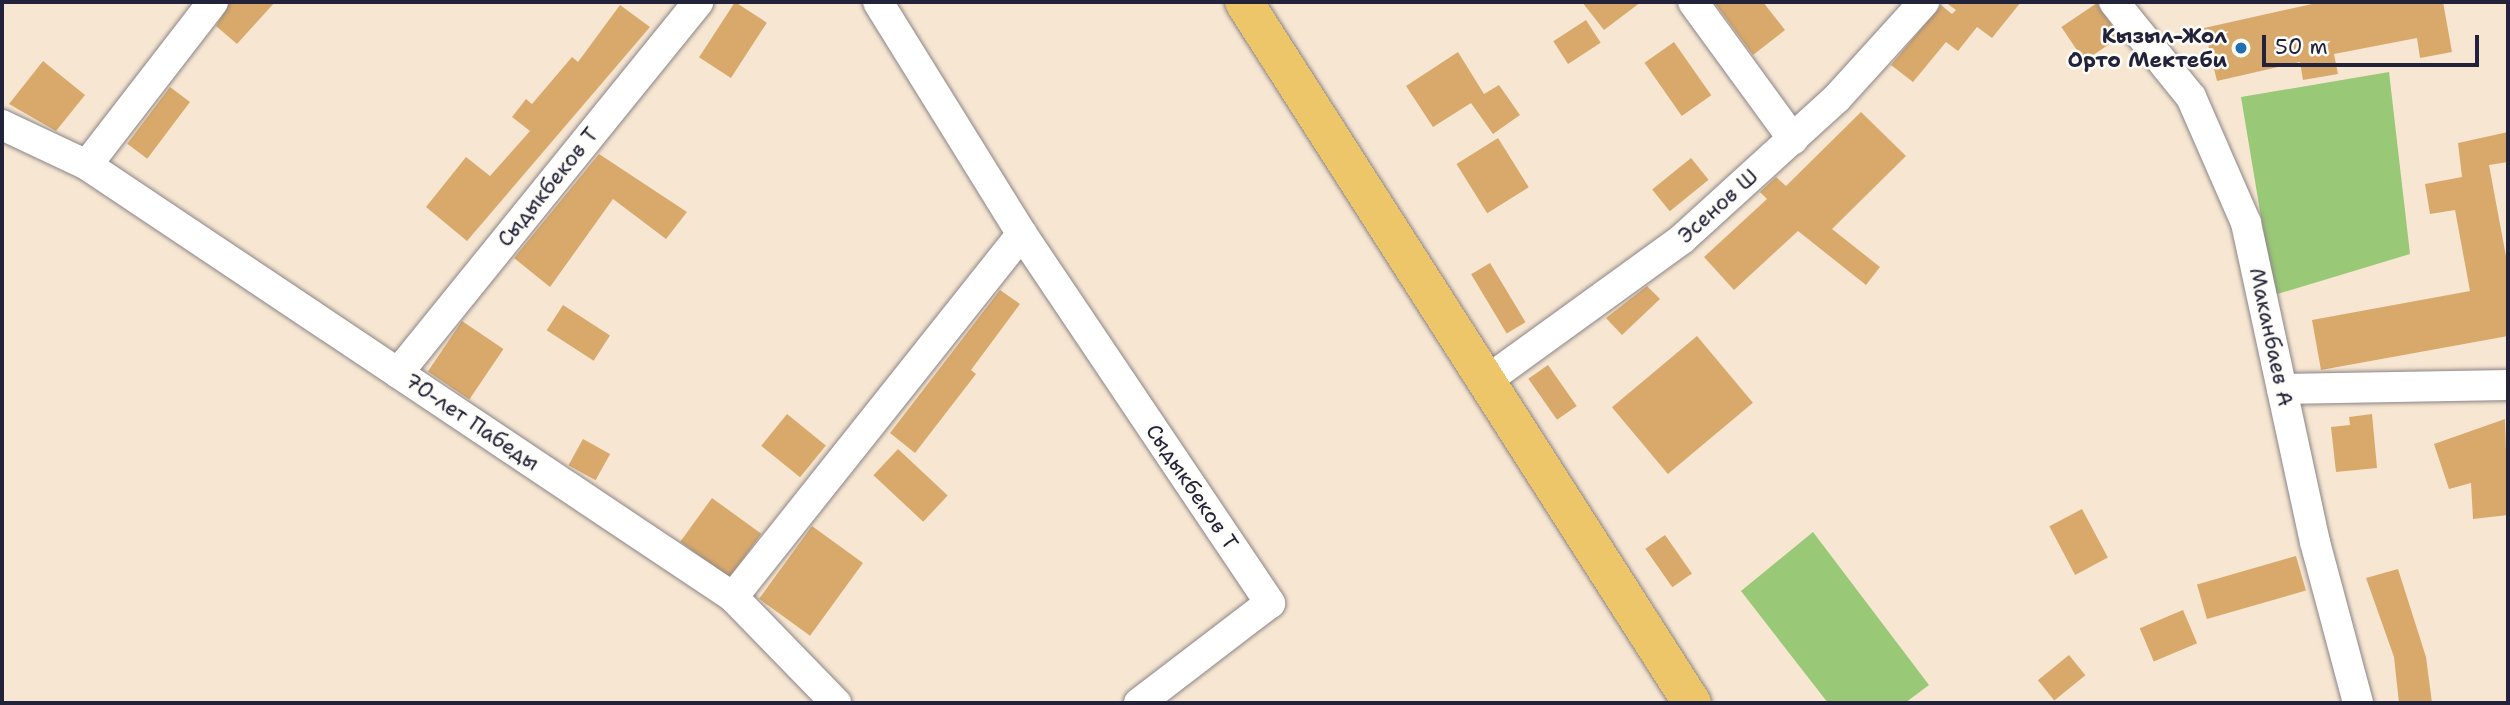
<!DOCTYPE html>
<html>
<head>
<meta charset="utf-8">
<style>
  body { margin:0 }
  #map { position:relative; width:2510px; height:705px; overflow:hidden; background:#f7e7d2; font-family:"Shantell Sans",sans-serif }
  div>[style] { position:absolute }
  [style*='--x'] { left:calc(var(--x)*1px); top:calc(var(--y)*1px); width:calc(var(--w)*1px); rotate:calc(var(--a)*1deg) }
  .green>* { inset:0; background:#99c877 }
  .building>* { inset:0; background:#d9a96b; transform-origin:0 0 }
  .roads { filter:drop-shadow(0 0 2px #8c8486) drop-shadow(0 0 2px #8c8486) }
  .minor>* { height:30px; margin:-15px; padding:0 15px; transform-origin:15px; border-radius:15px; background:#fff }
  .trunk>* { height:38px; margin:-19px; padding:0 19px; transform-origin:19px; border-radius:19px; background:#ecc669 }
  .dots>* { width:19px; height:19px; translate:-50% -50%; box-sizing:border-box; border:4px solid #fdfcf7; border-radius:50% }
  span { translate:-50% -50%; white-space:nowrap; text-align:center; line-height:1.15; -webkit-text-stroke:5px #fdfcf7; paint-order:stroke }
  .poi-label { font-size:21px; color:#22223b; font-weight:700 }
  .right { translate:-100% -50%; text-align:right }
  .street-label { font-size:21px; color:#22223b }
  .frame { position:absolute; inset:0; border:4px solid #22223b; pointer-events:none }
  .scale { position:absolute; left:2262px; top:35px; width:217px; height:32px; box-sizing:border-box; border:4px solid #22223b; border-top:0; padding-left:9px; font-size:21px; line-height:24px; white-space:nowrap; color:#22223b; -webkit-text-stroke:5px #fdfcf7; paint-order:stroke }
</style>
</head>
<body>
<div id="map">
  <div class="green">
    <div style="clip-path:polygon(2389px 72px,2410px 254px,2274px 295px,2241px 97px)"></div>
    <div style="clip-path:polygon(1813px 532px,1929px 685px,1905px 703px,1828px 703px,1741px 591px)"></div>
  </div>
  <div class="building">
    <div style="clip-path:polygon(230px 2px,275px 2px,237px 44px,216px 26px)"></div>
    <div style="left:735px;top:2px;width:38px;height:66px;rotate:33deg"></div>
    <div style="clip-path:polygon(1582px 2px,1641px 2px,1604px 30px)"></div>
    <div style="clip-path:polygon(1714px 2px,1763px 2px,1785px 30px,1753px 55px)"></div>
    <div style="clip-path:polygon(1945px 2px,2021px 2px,1992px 38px,1977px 27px,1958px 51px,1946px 42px,1913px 82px,1891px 65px,1941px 5px,1952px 14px,1956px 10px)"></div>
    <div style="clip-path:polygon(2321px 2px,2443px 2px,2452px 52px,2420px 58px,2417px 38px,2334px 54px,2338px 74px,2303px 80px,2300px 62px,2217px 81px,2204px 28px)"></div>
    <div style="left:2097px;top:3px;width:41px;height:43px;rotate:56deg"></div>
    <div style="clip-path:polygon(620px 5px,650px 27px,467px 241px,426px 207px,466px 157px,490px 176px,530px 131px,512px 117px,526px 99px,532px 104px,572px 57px,578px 62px)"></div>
    <div style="left:1586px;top:20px;width:27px;height:39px;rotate:57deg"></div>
    <div style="left:1674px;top:42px;width:65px;height:36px;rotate:55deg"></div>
    <div style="clip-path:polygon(1458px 52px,1484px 94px,1499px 85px,1520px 115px,1493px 134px,1471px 103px,1433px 127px,1406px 86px)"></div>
    <div style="clip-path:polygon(43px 61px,85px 95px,56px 131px,9px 104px)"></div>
    <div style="left:170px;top:87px;width:25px;height:71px;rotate:37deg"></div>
    <div style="clip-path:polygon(1861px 112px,1906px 156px,1832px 229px,1880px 267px,1866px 285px,1798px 231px,1734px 290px,1704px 257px,1767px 199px,1760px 192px,1776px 177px,1786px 186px)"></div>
    <div style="clip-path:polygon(2508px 132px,2508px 162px,2489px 165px,2508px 267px,2508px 336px,2321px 370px,2312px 320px,2470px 291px,2455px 210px,2430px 214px,2425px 184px,2462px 177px,2458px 143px)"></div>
    <div style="left:1498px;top:138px;width:58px;height:49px;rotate:58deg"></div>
    <div style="clip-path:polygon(599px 154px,687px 212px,666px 239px,613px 199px,550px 287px,514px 258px)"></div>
    <div style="left:1691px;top:158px;width:28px;height:50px;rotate:51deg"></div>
    <div style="left:1490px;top:263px;width:69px;height:22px;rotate:59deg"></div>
    <div style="clip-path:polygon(1647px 286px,1660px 299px,1622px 335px,1606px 318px)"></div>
    <div style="clip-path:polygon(1000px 290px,1020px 304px,971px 370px,976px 374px,915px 453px,890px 433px)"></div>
    <div style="left:563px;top:305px;width:56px;height:30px;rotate:33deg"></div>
    <div style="left:462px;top:321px;width:50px;height:61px;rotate:34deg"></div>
    <div style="left:1697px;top:336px;width:87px;height:111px;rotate:50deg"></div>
    <div style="left:1548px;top:365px;width:50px;height:24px;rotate:55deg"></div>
    <div style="left:787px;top:414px;width:50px;height:41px;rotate:39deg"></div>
    <div style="clip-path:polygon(2372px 414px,2377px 468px,2336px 472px,2331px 427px,2350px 425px,2349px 417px)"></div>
    <div style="clip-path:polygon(2505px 419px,2508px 515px,2473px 519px,2471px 483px,2449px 489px,2434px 444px)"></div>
    <div style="left:583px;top:439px;width:31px;height:30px;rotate:29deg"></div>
    <div style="left:898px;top:449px;width:68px;height:36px;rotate:43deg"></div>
    <div style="left:712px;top:498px;width:61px;height:54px;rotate:36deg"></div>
    <div style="left:2082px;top:509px;width:55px;height:37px;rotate:62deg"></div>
    <div style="left:812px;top:526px;width:63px;height:90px;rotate:36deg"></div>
    <div style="left:1665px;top:535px;width:47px;height:24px;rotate:55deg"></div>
    <div style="left:2296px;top:556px;width:36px;height:103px;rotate:74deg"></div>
    <div style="clip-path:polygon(2398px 569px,2426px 657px,2432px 703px,2399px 703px,2394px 657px,2366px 578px)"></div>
    <div style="left:2183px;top:610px;width:36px;height:47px;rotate:67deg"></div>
    <div style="left:2069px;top:655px;width:26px;height:40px;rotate:51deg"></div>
  </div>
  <div class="roads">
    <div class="minor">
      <div style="--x:878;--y:2;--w:273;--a:58.2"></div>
      <div style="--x:1022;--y:234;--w:445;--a:56.1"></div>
      <div style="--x:1270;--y:603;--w:165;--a:142.6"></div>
      <div style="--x:1693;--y:2;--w:170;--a:53.9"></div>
      <div style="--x:2114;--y:2;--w:122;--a:51"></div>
      <div style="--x:2191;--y:97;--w:137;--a:66.4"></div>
      <div style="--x:2246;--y:223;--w:326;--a:77.8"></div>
      <div style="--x:2315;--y:542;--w:167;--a:75"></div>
      <div style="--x:2;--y:125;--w:94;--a:25.2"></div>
      <div style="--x:87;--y:165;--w:206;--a:-52.3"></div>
      <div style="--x:87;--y:165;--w:777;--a:33.77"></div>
      <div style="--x:733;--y:597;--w:148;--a:45.8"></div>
      <div style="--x:398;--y:373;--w:477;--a:-51"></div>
      <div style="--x:1486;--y:381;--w:242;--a:-35.9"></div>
      <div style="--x:1682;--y:239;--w:210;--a:-42.3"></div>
      <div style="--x:1837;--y:98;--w:130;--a:-47.8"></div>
      <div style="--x:2282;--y:389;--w:226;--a:-1"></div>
      <div style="--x:733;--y:597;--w:464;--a:-51.5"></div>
    </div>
    <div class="trunk">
      <div style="--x:1244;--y:2;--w:832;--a:57.42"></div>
    </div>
  </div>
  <div class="dots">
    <div style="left:2241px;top:48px;background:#1f6fb2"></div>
  </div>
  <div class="poi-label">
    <span class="right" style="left:2227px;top:48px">Кызыл-Жол<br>Орто Мектеби</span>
  </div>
  <div class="street-label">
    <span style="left:548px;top:187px;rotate:-51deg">Сыдыкбеков Т</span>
    <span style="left:1718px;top:206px;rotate:-42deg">Эсенов Ш</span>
    <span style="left:2271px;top:337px;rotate:78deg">Маканбаев А</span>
    <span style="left:472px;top:422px;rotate:34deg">70-лет Пабеды</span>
    <span style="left:1192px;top:487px;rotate:56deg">Сыдыкбеков Т</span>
  </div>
  <div class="frame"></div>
  <div class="scale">50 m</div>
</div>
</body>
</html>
